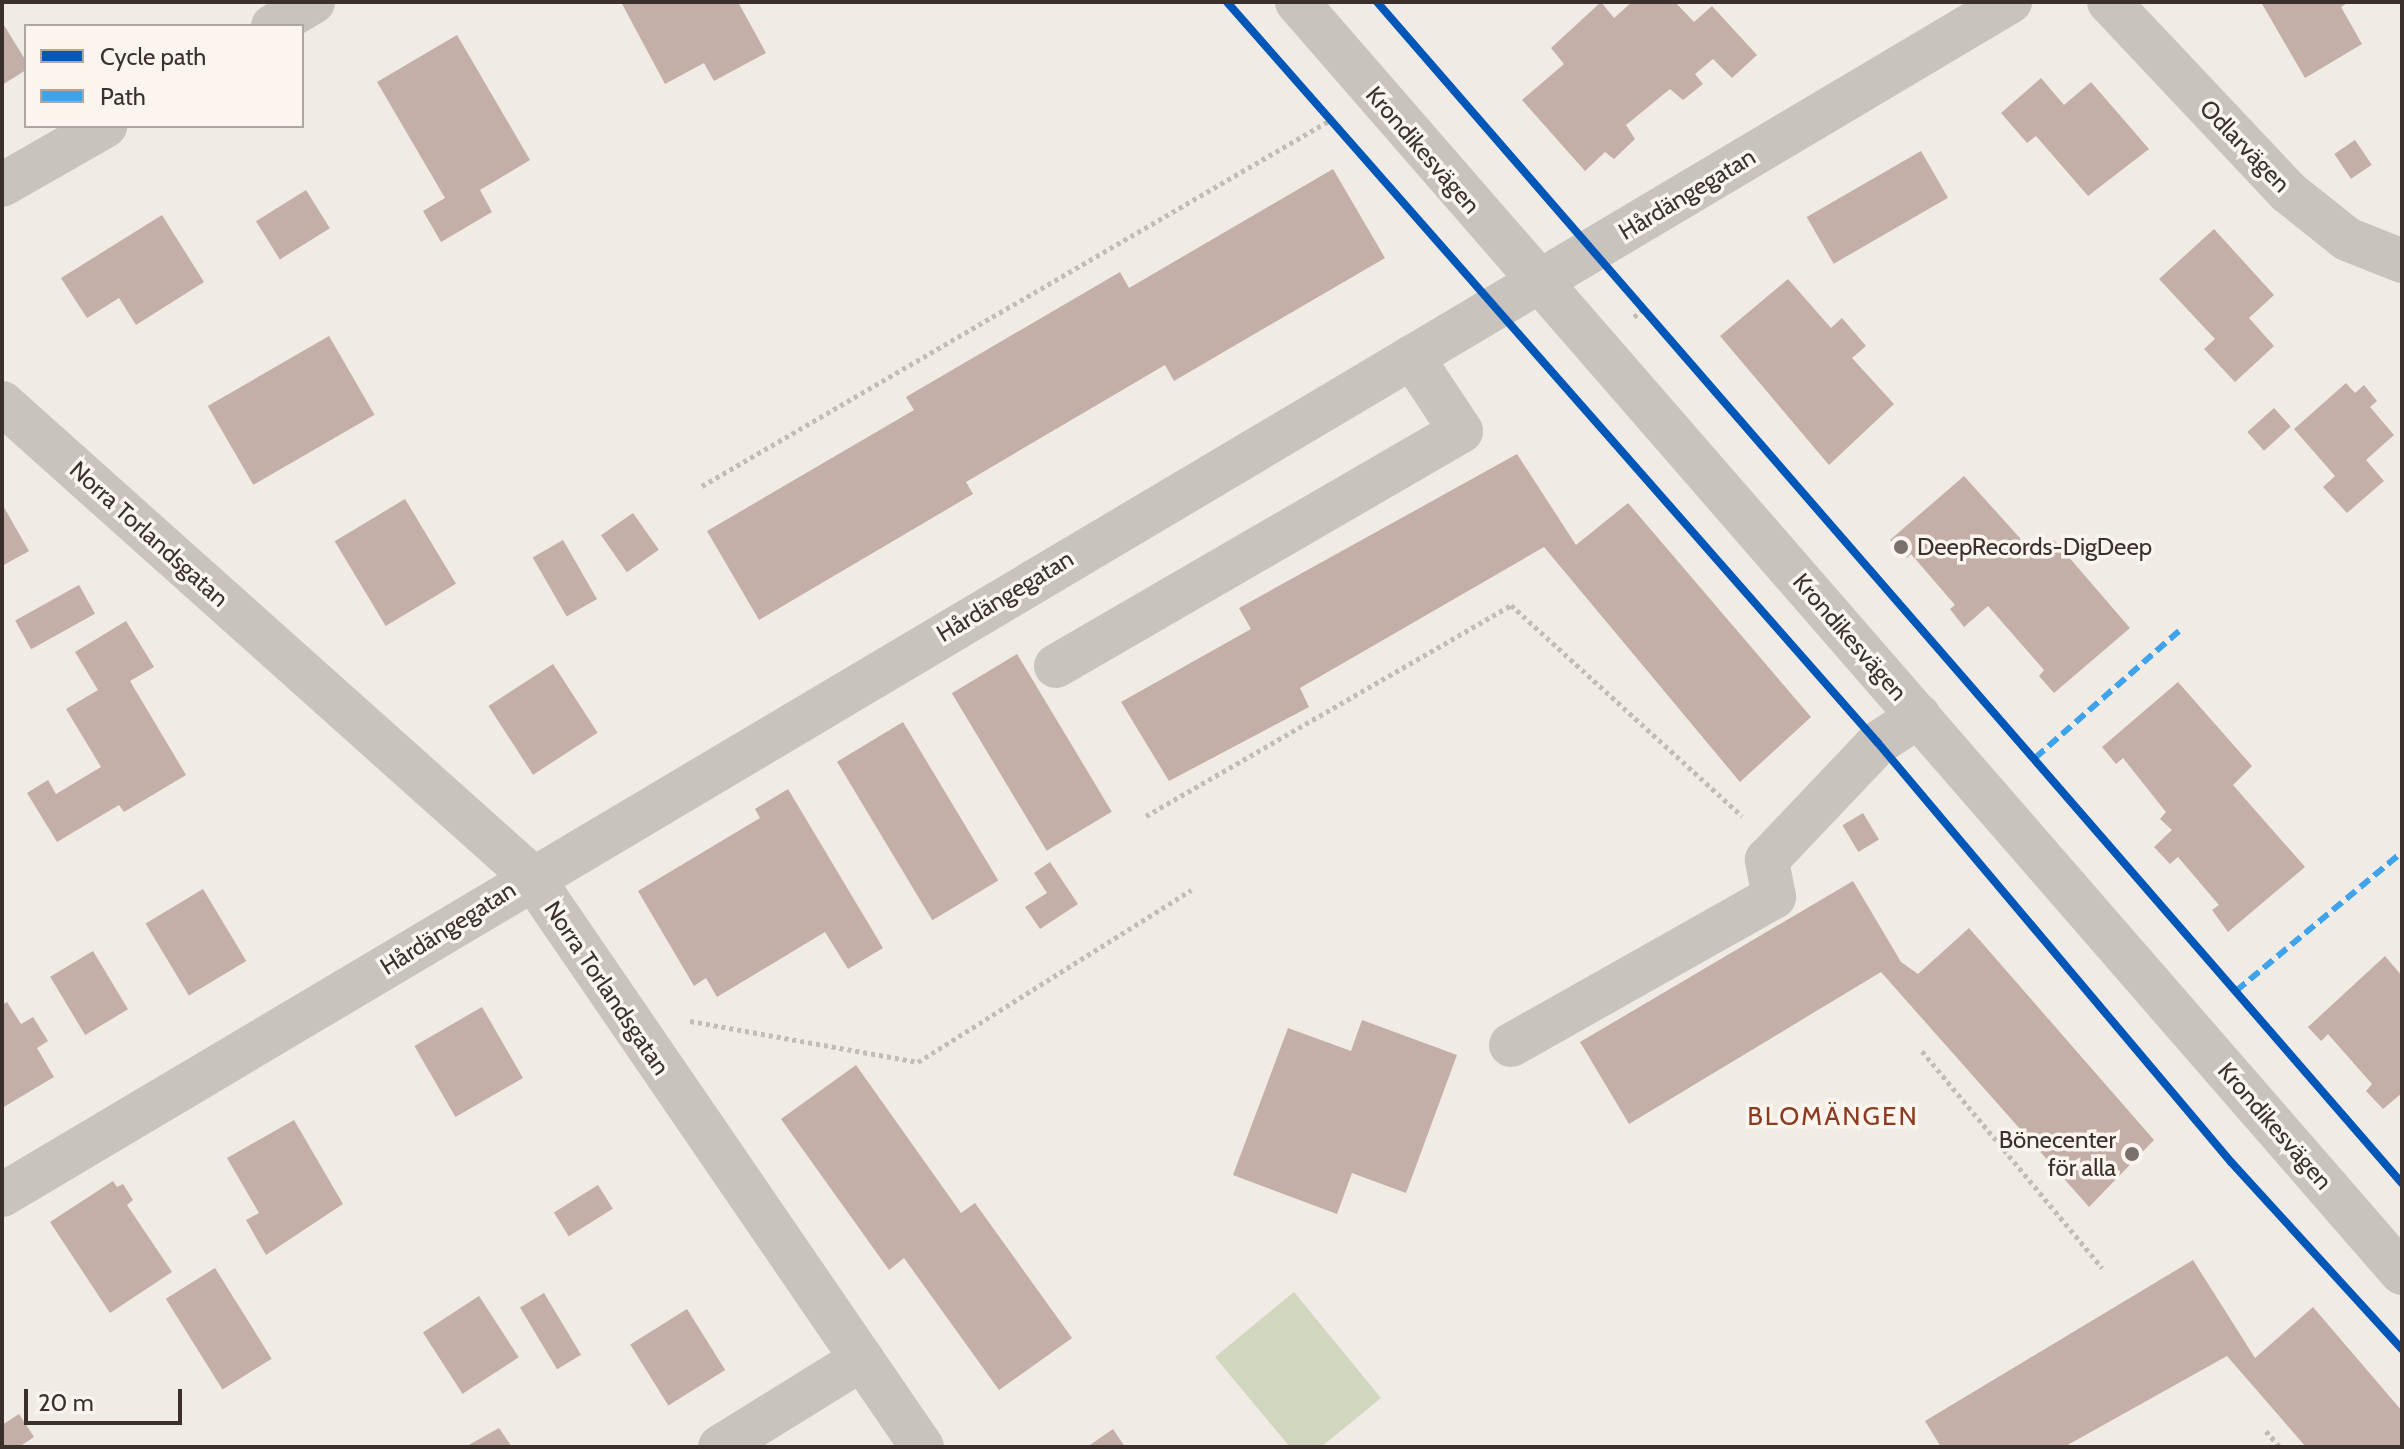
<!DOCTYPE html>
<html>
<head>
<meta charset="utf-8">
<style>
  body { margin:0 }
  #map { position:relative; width:2404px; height:1449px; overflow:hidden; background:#f0ebe5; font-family:Cabin,sans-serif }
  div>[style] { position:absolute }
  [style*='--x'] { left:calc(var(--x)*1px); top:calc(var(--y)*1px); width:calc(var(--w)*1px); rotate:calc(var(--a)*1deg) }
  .green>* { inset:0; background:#d1d6bf }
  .building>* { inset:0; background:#c3afa7; transform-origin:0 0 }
  .path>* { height:5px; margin-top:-2.5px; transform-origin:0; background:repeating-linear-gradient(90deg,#c2bbb6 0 4px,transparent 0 8px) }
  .minor>* { height:44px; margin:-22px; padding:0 22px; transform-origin:22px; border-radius:22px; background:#c9c3be }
  .quiet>* { height:6px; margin-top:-3px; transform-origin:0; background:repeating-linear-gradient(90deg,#3fa3eb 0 12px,transparent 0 18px) }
  .cycleway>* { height:8px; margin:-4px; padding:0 4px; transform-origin:4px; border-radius:4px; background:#0057b8 }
  .dots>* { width:22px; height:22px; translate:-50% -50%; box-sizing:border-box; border:4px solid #fbf5ee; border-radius:50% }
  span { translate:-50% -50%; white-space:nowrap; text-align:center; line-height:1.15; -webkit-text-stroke:7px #fbf5ee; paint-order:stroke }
  .street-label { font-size:24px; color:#3b302b }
  .poi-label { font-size:24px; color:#3b302b }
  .left { translate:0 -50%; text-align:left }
  .right { translate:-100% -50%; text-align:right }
  .neighbourhood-label { font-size:26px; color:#8c3b22; letter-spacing:2px }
  .frame { position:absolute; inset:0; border:4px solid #3b302b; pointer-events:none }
  .legend { position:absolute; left:24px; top:24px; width:280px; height:104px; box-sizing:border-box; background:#fbf5ee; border:2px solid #aea6a0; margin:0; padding:10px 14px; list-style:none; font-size:24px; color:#3b302b }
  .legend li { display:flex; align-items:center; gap:16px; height:40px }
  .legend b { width:40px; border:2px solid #aea6a0 }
  .scale { position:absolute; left:24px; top:1389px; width:158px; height:36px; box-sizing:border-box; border:4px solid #3b302b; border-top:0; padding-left:10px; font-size:24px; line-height:28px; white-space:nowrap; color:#3b302b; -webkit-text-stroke:6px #fbf5ee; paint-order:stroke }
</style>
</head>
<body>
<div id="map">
  <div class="green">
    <div style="clip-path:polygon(1294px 1292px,1381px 1398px,1321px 1447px,1290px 1447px,1215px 1357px)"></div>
  </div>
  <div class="building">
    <div style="clip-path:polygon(621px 2px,738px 2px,766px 53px,714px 81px,704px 63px,665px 84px)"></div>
    <div style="clip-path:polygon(1601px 2px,1614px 18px,1632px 2px,1675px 2px,1694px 22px,1712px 6px,1757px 55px,1732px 78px,1713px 59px,1695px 74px,1703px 84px,1683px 100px,1670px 89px,1626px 125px,1635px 139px,1614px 159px,1605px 152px,1585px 171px,1522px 100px,1564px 64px,1551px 48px)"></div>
    <div style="clip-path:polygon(2261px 2px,2349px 2px,2341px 7px,2362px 44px,2305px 78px)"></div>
    <div style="clip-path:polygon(2px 22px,26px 61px,26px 70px,2px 85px)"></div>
    <div style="clip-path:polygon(457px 35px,530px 160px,480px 190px,492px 212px,441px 242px,423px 211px,445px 198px,377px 82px)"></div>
    <div style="clip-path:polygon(2041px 78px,2064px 105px,2091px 82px,2149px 149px,2088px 196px,2036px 136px,2027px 143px,2001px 113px)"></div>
    <div style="left:2355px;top:140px;width:30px;height:25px;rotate:56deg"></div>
    <div style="left:1921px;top:151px;width:54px;height:132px;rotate:60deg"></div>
    <div style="clip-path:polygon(1333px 169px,1385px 258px,1174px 381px,1165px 365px,966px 482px,973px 494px,759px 620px,707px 531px,914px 410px,906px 397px,1120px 272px,1129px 288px)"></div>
    <div style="left:306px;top:190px;width:45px;height:59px;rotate:58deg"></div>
    <div style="clip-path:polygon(162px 215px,204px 282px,136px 325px,119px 298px,87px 318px,61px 278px)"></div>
    <div style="clip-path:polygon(2214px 229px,2274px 295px,2249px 318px,2274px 346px,2235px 382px,2204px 349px,2215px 339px,2159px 279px)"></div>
    <div style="clip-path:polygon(1788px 279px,1831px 328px,1842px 318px,1866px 346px,1852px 358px,1894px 404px,1829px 465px,1720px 336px)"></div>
    <div style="left:329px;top:336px;width:91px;height:140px;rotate:60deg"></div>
    <div style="clip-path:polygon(2346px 383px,2355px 393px,2364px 385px,2377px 401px,2370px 407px,2394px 435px,2366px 460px,2384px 481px,2347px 513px,2323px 487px,2335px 476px,2294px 429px)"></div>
    <div style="left:2274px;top:408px;width:25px;height:36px;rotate:48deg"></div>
    <div style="clip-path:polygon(1517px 454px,1576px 545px,1628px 503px,1811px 717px,1740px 782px,1544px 547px,1300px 688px,1309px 707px,1169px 781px,1121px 702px,1251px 629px,1239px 608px)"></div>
    <div style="clip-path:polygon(1964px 476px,2037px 557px,2054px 540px,2130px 628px,2054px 693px,2039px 676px,2044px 670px,1988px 606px,1964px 627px,1950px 609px,1955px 605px,1911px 554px,1907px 558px,1890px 540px)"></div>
    <div style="left:405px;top:499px;width:99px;height:82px;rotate:59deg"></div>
    <div style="clip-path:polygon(2px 504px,29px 551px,2px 566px)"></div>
    <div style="left:633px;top:513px;width:45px;height:39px;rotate:55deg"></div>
    <div style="left:563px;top:540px;width:68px;height:35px;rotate:60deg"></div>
    <div style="left:79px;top:585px;width:33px;height:73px;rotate:61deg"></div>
    <div style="clip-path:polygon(126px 621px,154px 667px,130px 681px,186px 775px,124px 812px,119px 805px,57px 842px,27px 793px,48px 780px,56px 794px,101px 767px,66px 709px,98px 690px,75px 652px)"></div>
    <div style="left:1017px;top:654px;width:184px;height:76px;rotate:59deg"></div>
    <div style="left:553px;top:664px;width:82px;height:77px;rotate:57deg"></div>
    <div style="clip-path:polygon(2178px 682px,2252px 766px,2233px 785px,2305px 867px,2228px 932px,2212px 910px,2219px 905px,2178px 857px,2170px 864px,2154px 847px,2172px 830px,2160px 819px,2166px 812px,2123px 758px,2116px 764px,2102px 747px)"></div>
    <div style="left:903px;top:722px;width:185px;height:77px;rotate:59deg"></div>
    <div style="clip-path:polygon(788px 789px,883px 948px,848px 969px,825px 932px,717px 997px,706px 978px,694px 986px,638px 891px,760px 818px,755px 809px)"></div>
    <div style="left:1863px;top:813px;width:31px;height:24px;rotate:59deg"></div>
    <div style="clip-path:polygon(1050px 862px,1078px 904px,1040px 929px,1025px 907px,1047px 893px,1034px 873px)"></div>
    <div style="clip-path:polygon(1853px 881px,1901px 962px,1918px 974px,1969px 928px,2154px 1140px,2089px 1207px,1881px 972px,1629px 1124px,1580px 1042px)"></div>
    <div style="left:203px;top:889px;width:84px;height:67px;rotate:59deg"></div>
    <div style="left:93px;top:951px;width:68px;height:50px;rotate:59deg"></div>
    <div style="clip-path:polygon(2385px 956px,2402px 976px,2402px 1093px,2383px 1109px,2366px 1091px,2372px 1084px,2328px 1034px,2321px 1041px,2308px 1027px)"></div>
    <div style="clip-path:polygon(7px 1002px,21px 1024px,33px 1017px,48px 1041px,37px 1048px,54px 1077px,2px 1108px,2px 1005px)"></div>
    <div style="left:482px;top:1007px;width:82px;height:78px;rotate:60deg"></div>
    <div style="clip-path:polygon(1362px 1020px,1457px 1055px,1406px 1193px,1352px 1173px,1337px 1214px,1233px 1175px,1288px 1028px,1351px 1051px)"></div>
    <div style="clip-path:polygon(856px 1065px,961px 1213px,975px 1203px,1072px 1338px,999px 1390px,904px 1258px,889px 1270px,781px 1119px)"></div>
    <div style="clip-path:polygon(294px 1120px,343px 1204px,266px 1255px,246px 1220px,259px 1213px,227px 1158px)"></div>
    <div style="clip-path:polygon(113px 1181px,117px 1187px,123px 1184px,133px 1200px,127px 1205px,172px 1272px,110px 1313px,50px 1222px)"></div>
    <div style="left:598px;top:1185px;width:28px;height:52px;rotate:58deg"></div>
    <div style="clip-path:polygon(2193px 1260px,2255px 1358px,2313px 1307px,2402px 1411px,2402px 1447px,2306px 1447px,2227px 1356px,2064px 1447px,1941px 1447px,1925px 1421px)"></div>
    <div style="left:215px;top:1268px;width:107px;height:58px;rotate:58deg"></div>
    <div style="left:544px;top:1293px;width:72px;height:28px;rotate:59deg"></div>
    <div style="left:479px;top:1296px;width:73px;height:67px;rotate:57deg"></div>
    <div style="left:687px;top:1309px;width:72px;height:67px;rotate:58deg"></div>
    <div style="clip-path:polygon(19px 1414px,34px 1437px,19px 1447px,2px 1447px,2px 1425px)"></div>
    <div style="clip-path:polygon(499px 1428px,512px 1447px,465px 1447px)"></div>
    <div style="clip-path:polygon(1113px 1429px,1125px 1447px,1087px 1447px)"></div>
  </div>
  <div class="path">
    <div style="--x:1634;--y:317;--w:14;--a:-39"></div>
    <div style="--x:702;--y:486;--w:729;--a:-30.22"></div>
    <div style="--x:1146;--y:816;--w:422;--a:-30"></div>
    <div style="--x:1511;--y:605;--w:313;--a:42.4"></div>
    <div style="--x:690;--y:1021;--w:232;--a:10.2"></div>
    <div style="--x:918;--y:1062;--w:323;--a:-32.2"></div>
    <div style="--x:1922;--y:1051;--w:282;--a:50.3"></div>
    <div style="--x:2266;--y:1431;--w:21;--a:49"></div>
  </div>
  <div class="minor">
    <div style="--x:1297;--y:2;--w:1684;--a:49"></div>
    <div style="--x:2109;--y:2;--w:261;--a:46.7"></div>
    <div style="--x:2288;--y:192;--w:75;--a:38.5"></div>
    <div style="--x:2347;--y:239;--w:59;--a:21.8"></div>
    <div style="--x:273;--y:26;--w:47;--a:-31"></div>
    <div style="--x:2;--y:185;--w:119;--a:-29.8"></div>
    <div style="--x:2;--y:403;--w:710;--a:41.8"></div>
    <div style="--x:531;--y:876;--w:692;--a:55.6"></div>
    <div style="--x:1056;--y:666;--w:468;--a:-30.1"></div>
    <div style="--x:1461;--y:431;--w:89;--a:-123.5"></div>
    <div style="--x:1511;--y:1045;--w:302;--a:-29.4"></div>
    <div style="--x:1774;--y:897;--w:38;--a:-101"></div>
    <div style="--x:1767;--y:860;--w:161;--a:-46.5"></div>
    <div style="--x:1878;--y:743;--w:49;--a:-33.4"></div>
    <div style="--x:2;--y:1195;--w:2336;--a:-30.72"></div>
    <div style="--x:720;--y:1447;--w:167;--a:-31.8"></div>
  </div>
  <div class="quiet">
    <div style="--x:2035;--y:758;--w:192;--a:-41.4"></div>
    <div style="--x:2236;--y:991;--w:217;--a:-39.9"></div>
  </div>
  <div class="cycleway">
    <div style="--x:1227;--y:2;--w:986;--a:48.7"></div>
    <div style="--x:1878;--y:743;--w:548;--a:49.89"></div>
    <div style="--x:2231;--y:1162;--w:253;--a:47.6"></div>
    <div style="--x:1377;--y:2;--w:1564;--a:49.05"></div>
  </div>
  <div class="dots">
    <div style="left:1901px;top:547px;background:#7a716c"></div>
    <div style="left:2132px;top:1154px;background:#7a716c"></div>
  </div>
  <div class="street-label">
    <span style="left:2245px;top:146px;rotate:46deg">Odlarvägen</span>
    <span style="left:1423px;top:150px;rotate:49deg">Krondikesvägen</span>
    <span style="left:1687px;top:194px;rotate:-31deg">Hårdängegatan</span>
    <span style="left:149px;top:534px;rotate:42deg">Norra Torlandsgatan</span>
    <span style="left:1005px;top:596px;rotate:-31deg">Hårdängegatan</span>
    <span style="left:1850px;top:637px;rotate:49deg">Krondikesvägen</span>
    <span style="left:448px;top:928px;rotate:-32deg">Hårdängegatan</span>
    <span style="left:607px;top:988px;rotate:56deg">Norra Torlandsgatan</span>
    <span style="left:2275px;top:1126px;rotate:49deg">Krondikesvägen</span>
  </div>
  <div class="poi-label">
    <span class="left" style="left:1917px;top:547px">DeepRecords-DigDeep</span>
    <span class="right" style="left:2116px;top:1154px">Bönecenter<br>för alla</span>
  </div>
  <div class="neighbourhood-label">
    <span style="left:1833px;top:1117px">BLOMÄNGEN</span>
  </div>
  <div class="frame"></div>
  <ul class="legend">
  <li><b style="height:10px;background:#0057b8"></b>Cycle path</li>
  <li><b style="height:10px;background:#3fa3eb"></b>Path</li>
  </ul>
  <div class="scale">20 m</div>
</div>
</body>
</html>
